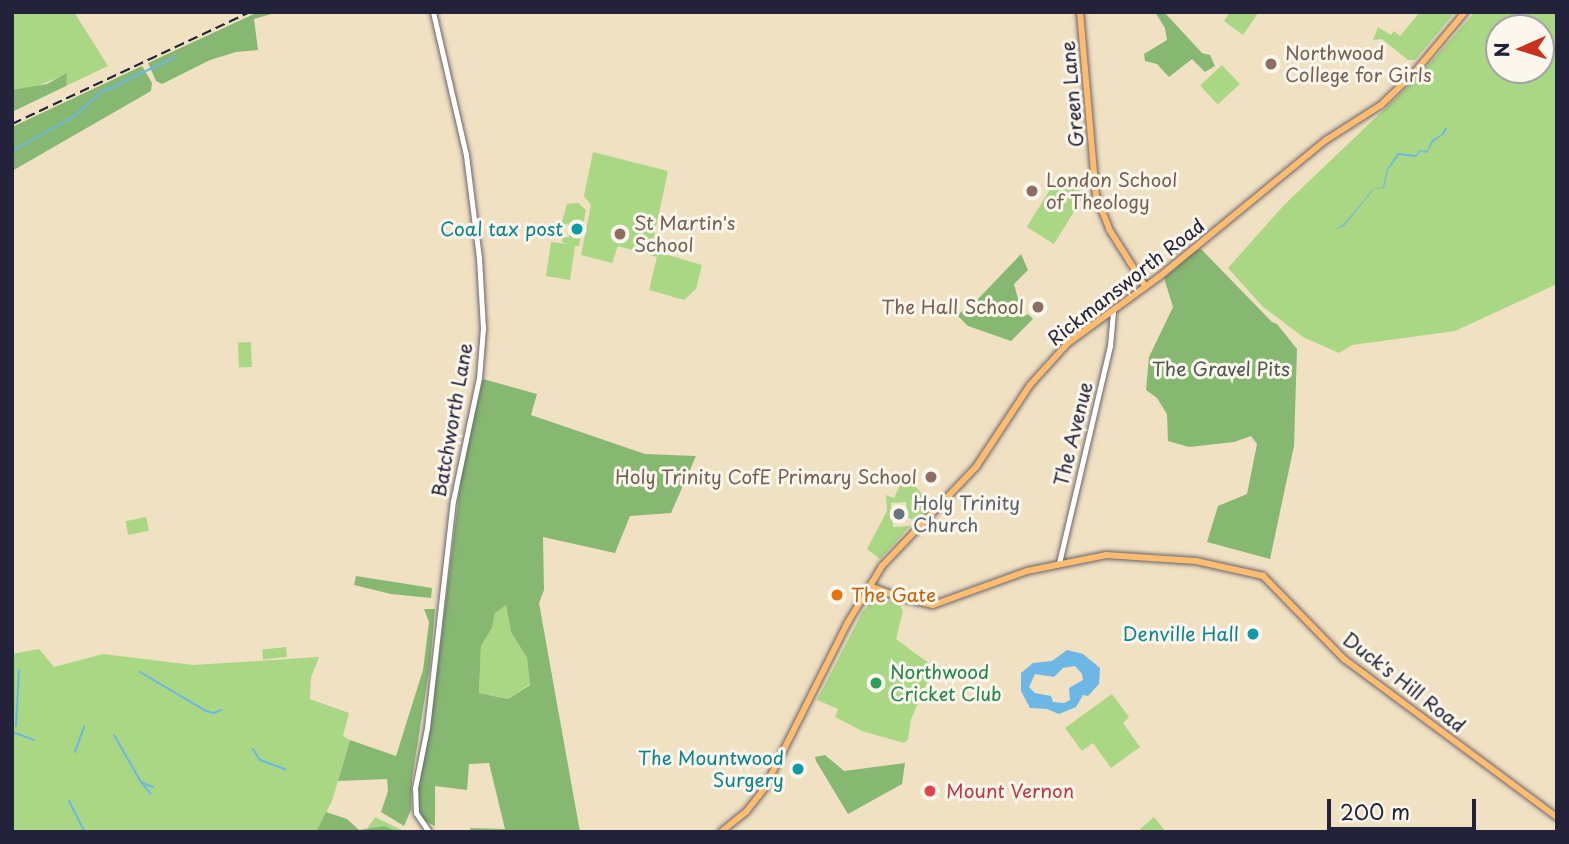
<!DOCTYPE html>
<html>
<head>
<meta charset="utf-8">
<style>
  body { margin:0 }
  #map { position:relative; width:1569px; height:844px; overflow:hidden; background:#f1e1c3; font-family:"Playpen Sans",sans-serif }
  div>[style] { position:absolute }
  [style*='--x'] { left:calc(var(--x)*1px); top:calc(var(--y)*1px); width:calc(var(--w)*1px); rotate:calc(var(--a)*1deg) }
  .green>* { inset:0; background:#a9d784; transform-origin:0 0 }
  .forest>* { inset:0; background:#86b872 }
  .water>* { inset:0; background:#6cb7e5 }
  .stream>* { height:2px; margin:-1px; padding:0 1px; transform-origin:1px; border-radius:1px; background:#6cb7e5 }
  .roads { filter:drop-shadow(0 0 2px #6a656b) drop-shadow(0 0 2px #6a656b) }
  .minor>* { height:5px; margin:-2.5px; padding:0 2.5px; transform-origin:2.5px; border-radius:2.5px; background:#fff }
  .major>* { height:6px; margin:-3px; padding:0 3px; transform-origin:3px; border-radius:3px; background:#febc71 }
  .rail>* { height:2px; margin-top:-1px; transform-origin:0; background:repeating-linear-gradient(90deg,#22223b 0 10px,transparent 0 15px) }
  .dots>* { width:19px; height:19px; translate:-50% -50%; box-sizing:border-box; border:4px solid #fbf7ec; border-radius:50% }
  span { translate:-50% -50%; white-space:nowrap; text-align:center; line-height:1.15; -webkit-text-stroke:6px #fbf7ec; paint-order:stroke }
  .education-label { font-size:19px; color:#785e54 }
  .left { translate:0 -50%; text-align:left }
  .right { translate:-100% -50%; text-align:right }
  .street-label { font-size:19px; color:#22223b }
  .culture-label { font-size:19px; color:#0d838f }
  .park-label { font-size:19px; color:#4a5851 }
  .worship-label { font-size:19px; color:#5b616d }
  .food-label { font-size:19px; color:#c56008 }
  .leisure-label { font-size:19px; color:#27864d }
  .health-label { font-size:19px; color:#be3a42 }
  .frame { position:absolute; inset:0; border:14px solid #22223b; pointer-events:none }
  .north { position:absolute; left:1485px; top:14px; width:70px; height:70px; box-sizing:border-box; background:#fbf7ec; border:2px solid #a4a2a5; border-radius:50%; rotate:267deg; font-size:19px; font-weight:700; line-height:28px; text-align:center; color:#22223b }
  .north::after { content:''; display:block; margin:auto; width:24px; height:32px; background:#c8321e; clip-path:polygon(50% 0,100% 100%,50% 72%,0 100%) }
  .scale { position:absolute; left:1327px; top:799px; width:149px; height:32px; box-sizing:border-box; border:4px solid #22223b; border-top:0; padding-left:9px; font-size:21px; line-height:24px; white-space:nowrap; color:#22223b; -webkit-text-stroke:5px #fbf7ec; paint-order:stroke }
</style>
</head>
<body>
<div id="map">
  <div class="green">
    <div style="clip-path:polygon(12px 12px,74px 12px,108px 66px,66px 86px,60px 77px,12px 96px)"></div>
    <div style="clip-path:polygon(1230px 12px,1257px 12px,1258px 13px,1243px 35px,1224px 21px)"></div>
    <div style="clip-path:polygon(1420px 12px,1455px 12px,1415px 60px,1408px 60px,1382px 39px,1373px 40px,1378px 27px,1391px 35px,1394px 31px,1400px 36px)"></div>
    <div style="clip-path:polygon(evenodd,1475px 12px,1557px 12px,1557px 284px,1455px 331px,1352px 345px,1339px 353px,1303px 337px,1262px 306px,1228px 268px,1284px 205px,1415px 80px,1475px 12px,1499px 28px,1541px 28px,1541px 70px,1499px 70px,1499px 28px)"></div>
    <div style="left:1222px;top:65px;width:26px;height:30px;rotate:47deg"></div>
    <div style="clip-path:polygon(593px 152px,668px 171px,651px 250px,702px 265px,696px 289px,684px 300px,649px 290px,657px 257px,618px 246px,612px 263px,581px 255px,591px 205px,584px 196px)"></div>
    <div style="left:1058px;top:177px;width:32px;height:59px;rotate:32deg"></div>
    <div style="clip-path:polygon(578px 203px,586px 210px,579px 246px,575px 246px,570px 280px,546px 276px,551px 242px,568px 244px,562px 242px,562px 238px,569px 237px,568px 224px,561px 225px,567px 204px)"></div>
    <div style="left:251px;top:342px;width:25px;height:13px;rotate:88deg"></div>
    <div style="clip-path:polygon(905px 475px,933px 506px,916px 522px,907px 517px,906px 502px,891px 503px,893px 527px,910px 526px,880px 559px,867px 549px,887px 511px,886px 495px,894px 498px)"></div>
    <div style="left:146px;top:517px;width:14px;height:21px;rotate:78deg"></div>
    <div style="clip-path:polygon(883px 599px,899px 604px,903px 611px,896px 639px,934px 667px,911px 719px,908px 740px,904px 743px,862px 731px,835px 717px,838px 709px,817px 700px,863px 611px,871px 603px)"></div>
    <div style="clip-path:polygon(506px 604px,511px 632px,527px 658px,530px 684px,508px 699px,479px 693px,481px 646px,492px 628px,495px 613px)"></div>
    <div style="left:286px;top:647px;width:10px;height:24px;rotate:84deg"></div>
    <div style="clip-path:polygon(39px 649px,54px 667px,103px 654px,193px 665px,319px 657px,311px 678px,310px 699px,349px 713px,343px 736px,350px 740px,332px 801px,316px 832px,12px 832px,12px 654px)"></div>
    <div style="clip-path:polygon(1112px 694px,1129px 717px,1123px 723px,1140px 747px,1111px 768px,1093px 743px,1082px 751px,1065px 728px)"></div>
    <div style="clip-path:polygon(375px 817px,406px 832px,367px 829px)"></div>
    <div style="clip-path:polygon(1154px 817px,1166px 832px,1137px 832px)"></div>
  </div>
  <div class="forest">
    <div style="clip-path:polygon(258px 12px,278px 12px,254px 19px,258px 50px,236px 52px,210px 60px,162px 84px,156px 81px,148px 63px)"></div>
    <div style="clip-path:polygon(1155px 12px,1164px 12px,1202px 53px,1210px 55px,1215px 66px,1205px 72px,1192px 59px,1169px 77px,1157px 64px,1145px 61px,1144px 54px,1167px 40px,1165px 28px)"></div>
    <div style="clip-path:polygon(142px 66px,152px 83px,151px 91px,12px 171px,12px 127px)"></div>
    <div style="clip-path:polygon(67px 73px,66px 86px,12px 112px,12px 90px,47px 84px)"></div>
    <div style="clip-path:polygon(1201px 249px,1272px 322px,1277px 324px,1297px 349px,1294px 446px,1270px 559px,1207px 542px,1218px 506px,1247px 494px,1257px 444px,1251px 436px,1234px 442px,1189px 447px,1168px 441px,1167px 414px,1157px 398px,1146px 390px,1149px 357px,1173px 307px,1164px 278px,1195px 250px)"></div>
    <div style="clip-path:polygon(1021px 254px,1028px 270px,1014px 284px,1023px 317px,1028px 314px,1033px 319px,1011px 341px,968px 326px,957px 315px,978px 299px)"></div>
    <div style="clip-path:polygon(evenodd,483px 379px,537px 394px,531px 415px,645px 454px,696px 456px,671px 513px,630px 516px,615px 553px,543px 537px,544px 590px,539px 603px,580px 832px,471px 832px,470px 828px,505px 829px,489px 763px,469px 764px,467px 790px,435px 786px,435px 826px,421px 819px,418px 809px,417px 793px,431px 720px,463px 462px,483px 379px,506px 605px,511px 632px,527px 658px,530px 685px,508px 699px,479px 693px,481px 646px,492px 628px,495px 613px,506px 605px)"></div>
    <div style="clip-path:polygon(356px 576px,432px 588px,431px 598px,391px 594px,354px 585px)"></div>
    <div style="clip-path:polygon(424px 609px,435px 609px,430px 665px,412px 779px,411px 810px,404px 826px,381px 812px,388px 791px,387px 779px,338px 781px,350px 740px,396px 756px,423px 670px,429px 622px)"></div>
    <div style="clip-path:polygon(825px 755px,844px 771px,905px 763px,902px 784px,848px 814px,816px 761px,815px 757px)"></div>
    <div style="clip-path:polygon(326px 812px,347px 819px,359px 830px,385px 826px,397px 832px,316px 832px)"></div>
  </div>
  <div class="water">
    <div style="clip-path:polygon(1445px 127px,1447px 129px,1444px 134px,1433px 142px,1427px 153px,1421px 151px,1416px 157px,1399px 155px,1388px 170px,1384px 188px,1374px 189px,1344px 226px,1334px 230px,1344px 224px,1373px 189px,1383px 187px,1387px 169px,1398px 153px,1416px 155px,1420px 150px,1427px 151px,1432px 140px,1442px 134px)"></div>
    <div style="clip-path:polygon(evenodd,1067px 650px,1083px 654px,1100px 668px,1099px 684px,1088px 696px,1083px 695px,1076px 707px,1059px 714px,1047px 709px,1030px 708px,1021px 691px,1021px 673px,1033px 663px,1052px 661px,1067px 650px,1075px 666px,1082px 674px,1083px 680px,1069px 688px,1070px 700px,1064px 703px,1053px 702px,1051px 696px,1035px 693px,1029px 687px,1035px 674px,1054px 677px,1063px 668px,1075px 666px)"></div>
  </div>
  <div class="stream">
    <div style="--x:12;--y:151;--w:70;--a:-29.1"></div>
    <div style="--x:73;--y:117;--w:38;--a:-41"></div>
    <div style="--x:102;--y:92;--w:81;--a:-25.6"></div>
    <div style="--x:140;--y:672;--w:77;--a:30.6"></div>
    <div style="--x:206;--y:711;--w:8;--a:14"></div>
    <div style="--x:214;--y:713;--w:8;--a:-23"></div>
    <div style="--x:16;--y:726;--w:56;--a:-86.9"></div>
    <div style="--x:15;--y:733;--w:20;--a:20"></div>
    <div style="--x:114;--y:735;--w:54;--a:60.1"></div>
    <div style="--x:141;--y:782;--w:13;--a:23"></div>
    <div style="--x:253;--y:749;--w:13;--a:58"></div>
    <div style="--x:260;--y:760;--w:27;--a:20"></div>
    <div style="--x:75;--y:752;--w:27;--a:-70"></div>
    <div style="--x:142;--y:783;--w:14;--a:51"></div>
    <div style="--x:69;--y:801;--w:35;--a:63"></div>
  </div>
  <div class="roads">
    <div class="minor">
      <div style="--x:1059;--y:563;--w:223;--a:-76.8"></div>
      <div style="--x:1110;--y:346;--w:34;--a:-85"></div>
      <div style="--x:429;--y:832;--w:23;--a:-124"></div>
      <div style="--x:416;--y:813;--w:25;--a:-92"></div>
      <div style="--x:415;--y:788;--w:61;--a:-78.7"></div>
      <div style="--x:427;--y:728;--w:228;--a:-83.5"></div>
      <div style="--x:453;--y:501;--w:126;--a:-78.1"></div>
      <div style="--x:479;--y:378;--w:50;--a:-85.4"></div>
      <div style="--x:483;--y:328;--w:70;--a:-93.3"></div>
      <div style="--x:479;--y:258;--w:104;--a:-97.2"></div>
      <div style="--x:466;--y:155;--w:147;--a:-103"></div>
    </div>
    <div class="major">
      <div style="--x:1080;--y:12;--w:185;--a:85"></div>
      <div style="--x:1096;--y:196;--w:35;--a:68"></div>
      <div style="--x:1109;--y:229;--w:67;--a:57.7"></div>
      <div style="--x:870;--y:586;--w:30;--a:21"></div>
      <div style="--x:898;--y:597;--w:36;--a:13"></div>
      <div style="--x:933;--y:605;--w:100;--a:-19.9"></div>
      <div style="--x:1027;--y:571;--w:81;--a:-11.4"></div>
      <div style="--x:1106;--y:555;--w:90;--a:3.8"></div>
      <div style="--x:1196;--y:561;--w:69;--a:12.6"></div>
      <div style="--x:1263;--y:576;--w:116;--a:45.7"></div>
      <div style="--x:1344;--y:659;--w:265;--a:36.6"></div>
      <div style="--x:862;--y:600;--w:25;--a:-14"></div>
      <div style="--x:721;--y:832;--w:32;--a:-39"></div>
      <div style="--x:746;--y:812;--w:29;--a:-52"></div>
      <div style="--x:764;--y:789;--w:187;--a:-63.3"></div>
      <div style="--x:848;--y:622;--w:66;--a:-58.7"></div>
      <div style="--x:882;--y:566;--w:137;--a:-46.5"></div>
      <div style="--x:976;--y:467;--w:98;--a:-56.6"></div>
      <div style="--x:1030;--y:385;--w:57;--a:-47.9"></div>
      <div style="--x:1068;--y:343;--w:112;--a:-36"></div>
      <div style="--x:1159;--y:277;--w:216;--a:-39.4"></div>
      <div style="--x:1326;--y:140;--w:65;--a:-32.5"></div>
      <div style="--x:1381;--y:105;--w:46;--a:-44.1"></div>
      <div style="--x:1414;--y:73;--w:80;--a:-50.1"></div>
    </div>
  </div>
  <div class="rail">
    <div style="--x:12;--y:124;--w:263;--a:-25.2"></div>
  </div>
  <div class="dots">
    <div style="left:1271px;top:64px;background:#8d6e63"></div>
    <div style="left:1032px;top:191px;background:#8d6e63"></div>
    <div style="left:577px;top:229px;background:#0f9aa8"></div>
    <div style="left:620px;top:234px;background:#8d6e63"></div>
    <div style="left:1038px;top:307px;background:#8d6e63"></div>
    <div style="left:931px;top:477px;background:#8d6e63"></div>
    <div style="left:899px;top:514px;background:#6b7280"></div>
    <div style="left:837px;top:595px;background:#e8710a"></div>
    <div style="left:1253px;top:634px;background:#0f9aa8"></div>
    <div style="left:876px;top:683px;background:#2e9e5b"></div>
    <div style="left:798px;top:769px;background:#0f9aa8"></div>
    <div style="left:930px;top:791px;background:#e0444e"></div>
  </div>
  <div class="education-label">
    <span class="left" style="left:1285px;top:64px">Northwood<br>College for Girls</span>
    <span class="left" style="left:1046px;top:191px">London School<br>of Theology</span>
    <span class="left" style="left:634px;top:234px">St Martin's<br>School</span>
    <span class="right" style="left:1024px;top:307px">The Hall School</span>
    <span class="right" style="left:917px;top:477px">Holy Trinity CofE Primary School</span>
  </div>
  <div class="street-label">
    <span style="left:1072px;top:94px;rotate:-95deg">Green Lane</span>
    <span style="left:1126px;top:282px;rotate:-38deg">Rickmansworth Road</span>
    <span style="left:452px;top:420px;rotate:-80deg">Batchworth Lane</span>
    <span style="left:1073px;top:434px;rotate:-76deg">The Avenue</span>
    <span style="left:1404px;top:682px;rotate:38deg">Duck's Hill Road</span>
  </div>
  <div class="culture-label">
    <span class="right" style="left:563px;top:229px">Coal tax post</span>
    <span class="right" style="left:1239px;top:634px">Denville Hall</span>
    <span class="right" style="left:784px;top:769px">The Mountwood<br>Surgery</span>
  </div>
  <div class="park-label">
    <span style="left:1221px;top:369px">The Gravel Pits</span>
  </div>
  <div class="worship-label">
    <span class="left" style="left:913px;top:514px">Holy Trinity<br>Church</span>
  </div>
  <div class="food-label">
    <span class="left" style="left:851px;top:595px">The Gate</span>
  </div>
  <div class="leisure-label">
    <span class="left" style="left:890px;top:683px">Northwood<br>Cricket Club</span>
  </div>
  <div class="health-label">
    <span class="left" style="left:946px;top:791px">Mount Vernon</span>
  </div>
  <div class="frame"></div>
  <div class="north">N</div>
  <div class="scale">200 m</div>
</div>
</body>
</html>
